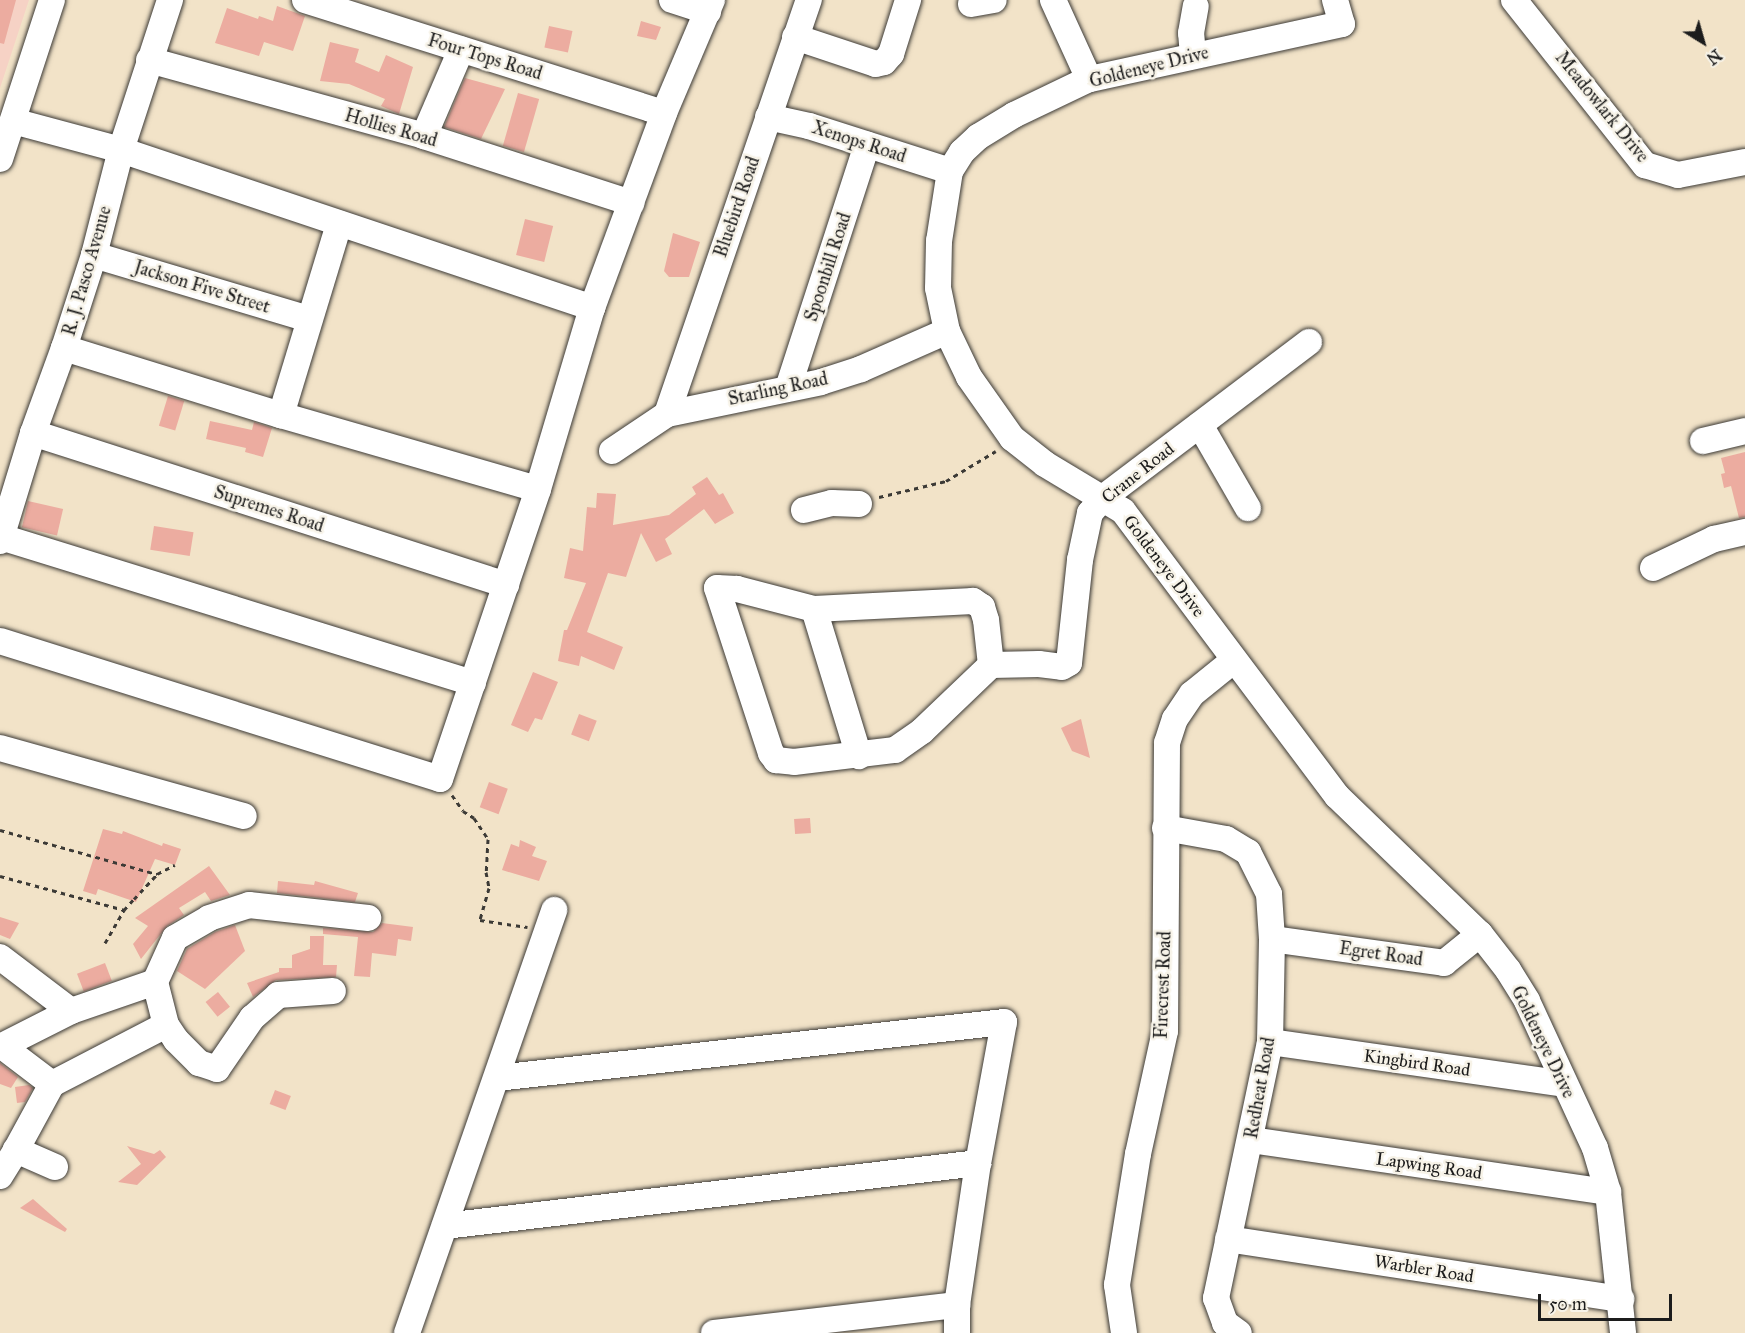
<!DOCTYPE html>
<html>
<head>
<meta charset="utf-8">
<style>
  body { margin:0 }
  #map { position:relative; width:1745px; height:1333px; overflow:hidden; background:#f2e3c8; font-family:"IM FELL Great Primer",serif }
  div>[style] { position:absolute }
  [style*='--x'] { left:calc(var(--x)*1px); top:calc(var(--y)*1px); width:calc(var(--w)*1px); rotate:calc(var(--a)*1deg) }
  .built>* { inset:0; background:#f6d2c5 }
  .building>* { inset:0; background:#ecaca0; transform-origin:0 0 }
  .path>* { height:3px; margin-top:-1.5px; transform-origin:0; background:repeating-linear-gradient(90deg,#3c3a36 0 4.5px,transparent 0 9px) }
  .roads { filter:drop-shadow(0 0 2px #3c3a36) drop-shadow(0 0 2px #3c3a36) }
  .minor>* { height:26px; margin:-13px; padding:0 13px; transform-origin:13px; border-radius:13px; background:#fff }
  span { translate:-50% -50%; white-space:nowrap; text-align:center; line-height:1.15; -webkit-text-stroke:5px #f7f3e8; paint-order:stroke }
  .street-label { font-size:18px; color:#1c1c1c }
  .north { position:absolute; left:1673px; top:12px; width:60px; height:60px; -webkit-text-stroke:4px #f7f3e8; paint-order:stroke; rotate:143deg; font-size:16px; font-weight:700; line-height:24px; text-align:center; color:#1c1c1c }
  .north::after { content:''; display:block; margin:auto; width:21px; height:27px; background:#1c1c1c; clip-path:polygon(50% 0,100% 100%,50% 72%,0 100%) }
  .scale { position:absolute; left:1538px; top:1294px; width:134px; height:27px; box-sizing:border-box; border:3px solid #1c1c1c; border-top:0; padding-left:8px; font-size:18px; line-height:21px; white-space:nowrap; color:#1c1c1c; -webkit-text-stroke:4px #f7f3e8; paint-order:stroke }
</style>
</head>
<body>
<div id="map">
  <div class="built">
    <div style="clip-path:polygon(0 0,29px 0,0 88px)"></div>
  </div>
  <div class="building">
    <div style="clip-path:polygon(0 0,16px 0,4px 44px,0 43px)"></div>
    <div style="clip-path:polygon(277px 6px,305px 16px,293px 51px,264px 42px,259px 56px,215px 43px,227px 8px,258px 19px,259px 16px,273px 21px)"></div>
    <div style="clip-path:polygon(641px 21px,661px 27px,656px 40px,637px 36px)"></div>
    <div style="left:549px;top:26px;width:24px;height:22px;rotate:12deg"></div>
    <div style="clip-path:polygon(330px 42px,359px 49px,355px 62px,379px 72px,386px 55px,413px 67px,399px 114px,381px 106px,385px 99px,349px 84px,320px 81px)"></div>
    <div style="clip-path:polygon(465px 78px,505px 89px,481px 139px,444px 127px)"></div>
    <div style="left:518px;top:93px;width:22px;height:55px;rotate:16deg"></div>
    <div style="left:525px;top:219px;width:29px;height:37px;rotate:14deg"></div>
    <div style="clip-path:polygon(673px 233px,700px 242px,689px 277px,669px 277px,664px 271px)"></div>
    <div style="left:168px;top:396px;width:17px;height:31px;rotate:17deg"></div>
    <div style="clip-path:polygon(210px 421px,252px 430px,254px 422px,272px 428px,263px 457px,245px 452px,246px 448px,206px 439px)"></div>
    <div style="clip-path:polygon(1745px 452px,1745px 517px,1739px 518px,1731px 486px,1724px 488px,1721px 474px,1725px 473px,1721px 458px)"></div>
    <div style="clip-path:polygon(707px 477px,719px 495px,723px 493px,734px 513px,715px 524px,704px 509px,665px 539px,672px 554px,656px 562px,641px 533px,626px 577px,608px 573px,587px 632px,623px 647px,614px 670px,581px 656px,579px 666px,558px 661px,564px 630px,567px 630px,586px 583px,564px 578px,570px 548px,583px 551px,587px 507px,596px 508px,597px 493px,616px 494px,613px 525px,669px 515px,696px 494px,692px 487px)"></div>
    <div style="left:28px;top:501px;width:36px;height:27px;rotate:13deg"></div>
    <div style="left:154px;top:526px;width:40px;height:24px;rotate:9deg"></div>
    <div style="clip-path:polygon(533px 672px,558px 682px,542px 720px,535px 718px,528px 732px,511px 725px)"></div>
    <div style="left:579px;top:714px;width:19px;height:22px;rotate:21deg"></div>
    <div style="clip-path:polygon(1081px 719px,1090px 758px,1072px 751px,1061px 728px)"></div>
    <div style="left:489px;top:782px;width:20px;height:27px;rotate:20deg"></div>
    <div style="left:810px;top:818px;width:15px;height:16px;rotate:86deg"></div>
    <div style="clip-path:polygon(103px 829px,122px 834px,123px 831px,162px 846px,163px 843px,181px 849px,175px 865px,155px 859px,136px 902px,98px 889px,96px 895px,83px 891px)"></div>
    <div style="clip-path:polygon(520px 840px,536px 847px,532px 856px,547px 861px,539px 881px,502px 870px,511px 844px,519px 847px)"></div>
    <div style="clip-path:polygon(209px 866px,230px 895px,211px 901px,205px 892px,179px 908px,184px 915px,167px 926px,141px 959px,133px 944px,148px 926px,135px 918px)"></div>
    <div style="clip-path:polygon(278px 881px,314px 885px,315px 881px,358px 893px,355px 902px,277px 893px)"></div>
    <div style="clip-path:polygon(0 917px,19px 923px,10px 939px,0 935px)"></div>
    <div style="clip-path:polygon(382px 923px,413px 927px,411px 941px,398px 939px,396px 956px,372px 953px,370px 977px,354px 976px,358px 937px,323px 934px,323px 928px,373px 932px)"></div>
    <div style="clip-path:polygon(235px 925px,245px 951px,205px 989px,177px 971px,187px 949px,215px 932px)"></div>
    <div style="clip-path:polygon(310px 936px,324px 936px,323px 965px,337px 965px,336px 977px,276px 980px,253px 997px,247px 983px,279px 972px,279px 968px,292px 968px,292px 955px,310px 949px)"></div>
    <div style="left:105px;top:963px;width:19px;height:30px;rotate:69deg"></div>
    <div style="left:218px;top:992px;width:19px;height:16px;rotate:51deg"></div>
    <div style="clip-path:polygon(0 1063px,18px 1077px,11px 1088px,0 1084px)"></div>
    <div style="clip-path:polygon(29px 1085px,33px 1088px,25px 1102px,17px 1103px,15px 1087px)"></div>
    <div style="left:275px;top:1090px;width:17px;height:15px;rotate:21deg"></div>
    <div style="clip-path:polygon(127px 1146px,154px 1154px,160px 1150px,166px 1157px,137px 1185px,118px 1182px,141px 1164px)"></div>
    <div style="clip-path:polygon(33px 1199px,67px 1229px,65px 1232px,20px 1208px)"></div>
  </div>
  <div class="path">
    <div style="--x:879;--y:497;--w:69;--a:-13.4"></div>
    <div style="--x:946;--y:481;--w:58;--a:-31"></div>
    <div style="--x:452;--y:795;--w:19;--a:55"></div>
    <div style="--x:463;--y:811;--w:13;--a:32"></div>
    <div style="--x:474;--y:818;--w:25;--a:56"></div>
    <div style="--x:488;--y:839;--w:33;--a:93"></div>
    <div style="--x:486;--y:872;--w:16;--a:79"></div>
    <div style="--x:489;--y:888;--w:33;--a:106"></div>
    <div style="--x:480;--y:920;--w:48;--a:8.5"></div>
    <div style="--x:0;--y:830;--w:163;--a:15.7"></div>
    <div style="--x:0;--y:876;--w:129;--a:15.3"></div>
    <div style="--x:105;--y:943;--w:38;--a:-60"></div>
    <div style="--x:124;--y:910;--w:15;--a:-48"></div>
    <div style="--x:134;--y:899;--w:34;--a:-47"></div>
    <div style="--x:157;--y:874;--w:20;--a:-27"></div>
  </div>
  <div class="roads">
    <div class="minor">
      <div style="--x:305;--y:0;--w:376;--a:17.5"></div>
      <div style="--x:672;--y:0;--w:38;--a:18"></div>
      <div style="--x:1053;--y:0;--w:87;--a:65.5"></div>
      <div style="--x:1335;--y:0;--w:25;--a:74"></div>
      <div style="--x:1342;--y:24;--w:259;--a:167.7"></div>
      <div style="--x:1089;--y:79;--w:83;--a:154.4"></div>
      <div style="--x:1014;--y:115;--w:42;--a:148.6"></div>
      <div style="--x:978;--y:137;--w:22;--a:137"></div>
      <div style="--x:962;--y:152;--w:22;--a:122"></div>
      <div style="--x:950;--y:171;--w:71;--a:98.9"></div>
      <div style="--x:939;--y:241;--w:47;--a:91.2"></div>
      <div style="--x:938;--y:288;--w:44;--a:78.2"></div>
      <div style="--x:947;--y:331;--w:51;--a:64.4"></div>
      <div style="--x:969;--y:377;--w:75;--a:54.8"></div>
      <div style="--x:1012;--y:438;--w:42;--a:38.2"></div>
      <div style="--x:1045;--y:464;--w:91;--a:31.1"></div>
      <div style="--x:1123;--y:511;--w:356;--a:53.1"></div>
      <div style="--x:1337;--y:796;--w:199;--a:44"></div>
      <div style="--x:1480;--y:934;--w:46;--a:52.1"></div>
      <div style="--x:1508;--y:970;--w:36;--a:58"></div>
      <div style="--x:1527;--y:1001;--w:162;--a:65.2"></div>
      <div style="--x:1595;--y:1148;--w:46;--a:73.5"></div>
      <div style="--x:1608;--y:1192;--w:142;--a:83.9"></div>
      <div style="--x:1514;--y:0;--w:211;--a:51.6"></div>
      <div style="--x:1645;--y:165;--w:34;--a:17"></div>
      <div style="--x:1678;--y:175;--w:68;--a:-11"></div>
      <div style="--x:971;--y:4;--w:23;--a:-10"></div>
      <div style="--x:795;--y:37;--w:85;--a:18.4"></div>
      <div style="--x:876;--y:64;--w:8;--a:-14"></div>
      <div style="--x:884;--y:62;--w:11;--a:-49"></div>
      <div style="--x:891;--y:54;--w:57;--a:-72.5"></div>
      <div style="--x:1193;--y:55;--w:22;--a:-95"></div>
      <div style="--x:1191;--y:33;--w:27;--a:-80"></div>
      <div style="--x:149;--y:60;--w:285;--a:15.4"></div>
      <div style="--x:424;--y:136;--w:218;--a:17.9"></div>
      <div style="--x:768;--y:117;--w:42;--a:12.4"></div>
      <div style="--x:809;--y:126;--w:148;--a:17.7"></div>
      <div style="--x:13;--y:121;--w:112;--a:15"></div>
      <div style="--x:121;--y:150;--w:497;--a:18.5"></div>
      <div style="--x:424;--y:136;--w:94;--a:-66.7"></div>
      <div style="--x:0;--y:159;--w:167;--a:-71.9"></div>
      <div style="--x:94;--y:255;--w:224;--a:16.6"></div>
      <div style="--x:64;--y:348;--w:227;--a:17.2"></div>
      <div style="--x:281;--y:415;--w:267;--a:16.1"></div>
      <div style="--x:788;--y:388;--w:256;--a:-72"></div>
      <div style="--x:667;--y:414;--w:438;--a:-71.1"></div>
      <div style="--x:281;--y:415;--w:200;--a:-73.1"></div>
      <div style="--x:1200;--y:425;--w:96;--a:60"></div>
      <div style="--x:33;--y:433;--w:497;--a:17.8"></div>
      <div style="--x:1703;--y:441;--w:43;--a:-13.4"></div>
      <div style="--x:612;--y:451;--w:66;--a:-33.9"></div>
      <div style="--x:667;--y:414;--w:157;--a:-11.7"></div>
      <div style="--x:821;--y:382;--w:42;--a:-18"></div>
      <div style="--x:861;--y:369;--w:94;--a:-23.8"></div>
      <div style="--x:804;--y:510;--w:29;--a:-14"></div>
      <div style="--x:832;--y:503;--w:27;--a:2"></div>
      <div style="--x:1;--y:537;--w:494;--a:17.2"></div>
      <div style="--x:0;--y:541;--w:113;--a:-73"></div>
      <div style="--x:33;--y:433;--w:90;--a:-70"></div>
      <div style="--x:64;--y:348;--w:98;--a:-72.1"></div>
      <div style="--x:94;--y:255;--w:108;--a:-75.6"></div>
      <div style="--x:121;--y:150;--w:158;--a:-71.9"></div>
      <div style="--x:1653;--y:568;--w:68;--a:-25.4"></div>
      <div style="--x:1714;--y:539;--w:32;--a:-13"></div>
      <div style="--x:814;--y:609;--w:154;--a:73"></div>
      <div style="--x:0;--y:641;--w:461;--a:17.4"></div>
      <div style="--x:440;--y:779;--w:306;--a:-71.3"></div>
      <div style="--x:538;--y:489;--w:189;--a:-73.4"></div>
      <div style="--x:592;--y:308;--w:208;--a:-69.7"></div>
      <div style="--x:664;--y:113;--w:123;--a:-67"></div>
      <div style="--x:991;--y:665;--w:45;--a:-96.3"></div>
      <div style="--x:986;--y:620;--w:14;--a:-107"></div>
      <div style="--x:982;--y:607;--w:11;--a:-146"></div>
      <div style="--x:973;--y:601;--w:159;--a:177.1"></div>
      <div style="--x:814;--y:609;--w:80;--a:-165.4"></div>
      <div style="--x:737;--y:589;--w:20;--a:-177"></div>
      <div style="--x:717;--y:588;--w:174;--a:71.9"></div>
      <div style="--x:771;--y:753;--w:9;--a:54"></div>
      <div style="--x:776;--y:760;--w:18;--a:6"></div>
      <div style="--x:794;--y:762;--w:102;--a:-6.8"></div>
      <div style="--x:895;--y:750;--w:33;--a:-35"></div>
      <div style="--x:922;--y:731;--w:95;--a:-43.7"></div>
      <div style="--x:991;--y:665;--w:48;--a:-1.2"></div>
      <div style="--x:1039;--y:664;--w:23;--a:7"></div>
      <div style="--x:1062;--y:667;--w:8;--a:-30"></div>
      <div style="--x:1069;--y:663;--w:104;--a:-83.9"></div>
      <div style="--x:1080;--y:560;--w:48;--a:-78"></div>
      <div style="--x:1090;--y:513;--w:21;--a:-49"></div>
      <div style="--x:1104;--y:497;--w:257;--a:-37.1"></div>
      <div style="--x:0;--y:748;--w:253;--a:15.6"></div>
      <div style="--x:1165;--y:828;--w:62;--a:10.2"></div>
      <div style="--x:1226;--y:839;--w:26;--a:31"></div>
      <div style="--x:1248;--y:852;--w:47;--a:63.4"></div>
      <div style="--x:1269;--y:894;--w:45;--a:86.2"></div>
      <div style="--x:1272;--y:939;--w:103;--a:91.1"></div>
      <div style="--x:1270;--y:1042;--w:262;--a:101.9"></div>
      <div style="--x:1216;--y:1298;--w:27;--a:70"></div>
      <div style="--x:1225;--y:1323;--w:17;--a:36"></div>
      <div style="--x:1272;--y:939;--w:174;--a:7.9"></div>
      <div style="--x:1444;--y:963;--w:46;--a:-38.9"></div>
      <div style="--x:0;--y:957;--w:89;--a:37.3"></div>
      <div style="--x:71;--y:1011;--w:89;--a:-19"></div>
      <div style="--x:166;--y:1025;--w:18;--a:56"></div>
      <div style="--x:176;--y:1040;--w:33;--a:45"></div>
      <div style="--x:199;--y:1063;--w:19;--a:18"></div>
      <div style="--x:217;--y:1069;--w:62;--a:-55.5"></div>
      <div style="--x:252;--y:1018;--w:35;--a:-41"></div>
      <div style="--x:278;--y:995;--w:55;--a:-4.2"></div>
      <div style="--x:1270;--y:1042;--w:297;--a:8.1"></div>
      <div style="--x:2;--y:1046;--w:63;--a:37.2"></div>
      <div style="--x:0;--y:1047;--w:80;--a:-26.9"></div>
      <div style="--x:497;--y:1078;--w:510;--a:-6.3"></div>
      <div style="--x:1004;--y:1022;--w:143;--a:100.4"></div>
      <div style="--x:978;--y:1163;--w:144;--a:98.4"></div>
      <div style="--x:957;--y:1305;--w:28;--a:90"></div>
      <div style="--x:1251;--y:1140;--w:361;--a:8.3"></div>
      <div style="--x:55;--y:1167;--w:43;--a:-156.4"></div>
      <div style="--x:16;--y:1150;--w:75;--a:-61.4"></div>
      <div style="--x:52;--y:1084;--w:128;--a:-27.4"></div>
      <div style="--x:166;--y:1025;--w:44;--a:-104.3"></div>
      <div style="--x:155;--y:982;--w:48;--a:-65.6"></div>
      <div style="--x:175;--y:938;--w:39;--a:-30"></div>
      <div style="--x:209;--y:918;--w:42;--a:-18"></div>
      <div style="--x:249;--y:905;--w:120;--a:6.2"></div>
      <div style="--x:0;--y:1176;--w:31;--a:-58"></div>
      <div style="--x:445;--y:1226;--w:537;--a:-6.74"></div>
      <div style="--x:1228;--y:1239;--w:398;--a:8.7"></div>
      <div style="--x:407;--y:1333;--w:448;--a:-70.8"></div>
      <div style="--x:714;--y:1333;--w:245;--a:-6.6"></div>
      <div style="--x:1124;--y:1333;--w:49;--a:-98.3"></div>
      <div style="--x:1117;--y:1285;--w:133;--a:-80.9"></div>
      <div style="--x:1138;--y:1154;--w:126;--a:-77.6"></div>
      <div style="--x:1165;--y:1031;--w:288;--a:-89.6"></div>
      <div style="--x:1167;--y:743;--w:25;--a:-72"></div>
      <div style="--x:1175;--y:719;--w:30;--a:-56"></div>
      <div style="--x:1192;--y:694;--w:54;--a:-39"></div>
    </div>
  </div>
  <div class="street-label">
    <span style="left:485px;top:57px;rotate:17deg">Four Tops Road</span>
    <span style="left:1149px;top:67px;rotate:-14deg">Goldeneye Drive</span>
    <span style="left:1602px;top:107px;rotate:51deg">Meadowlark Drive</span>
    <span style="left:391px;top:128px;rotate:16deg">Hollies Road</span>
    <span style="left:859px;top:142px;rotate:18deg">Xenops Road</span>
    <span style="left:737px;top:207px;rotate:-71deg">Bluebird Road</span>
    <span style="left:828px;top:267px;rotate:-72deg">Spoonbill Road</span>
    <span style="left:87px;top:271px;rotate:-74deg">R. J. Pasco Avenue</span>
    <span style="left:202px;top:287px;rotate:17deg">Jackson Five Street</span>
    <span style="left:778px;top:389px;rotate:-12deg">Starling Road</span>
    <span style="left:1138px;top:473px;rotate:-38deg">Crane Road</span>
    <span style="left:269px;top:509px;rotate:18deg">Supremes Road</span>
    <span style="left:1164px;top:566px;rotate:53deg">Goldeneye Drive</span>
    <span style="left:1381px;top:954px;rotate:8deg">Egret Road</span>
    <span style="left:1163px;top:985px;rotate:-88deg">Firecrest Road</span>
    <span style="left:1543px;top:1042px;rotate:64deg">Goldeneye Drive</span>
    <span style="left:1417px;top:1063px;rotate:8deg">Kingbird Road</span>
    <span style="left:1260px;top:1088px;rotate:-80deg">Redheat Road</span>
    <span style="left:1429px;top:1166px;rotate:8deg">Lapwing Road</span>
    <span style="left:1424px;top:1269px;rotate:9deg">Warbler Road</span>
  </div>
  <div class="north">N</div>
  <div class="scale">50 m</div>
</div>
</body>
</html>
